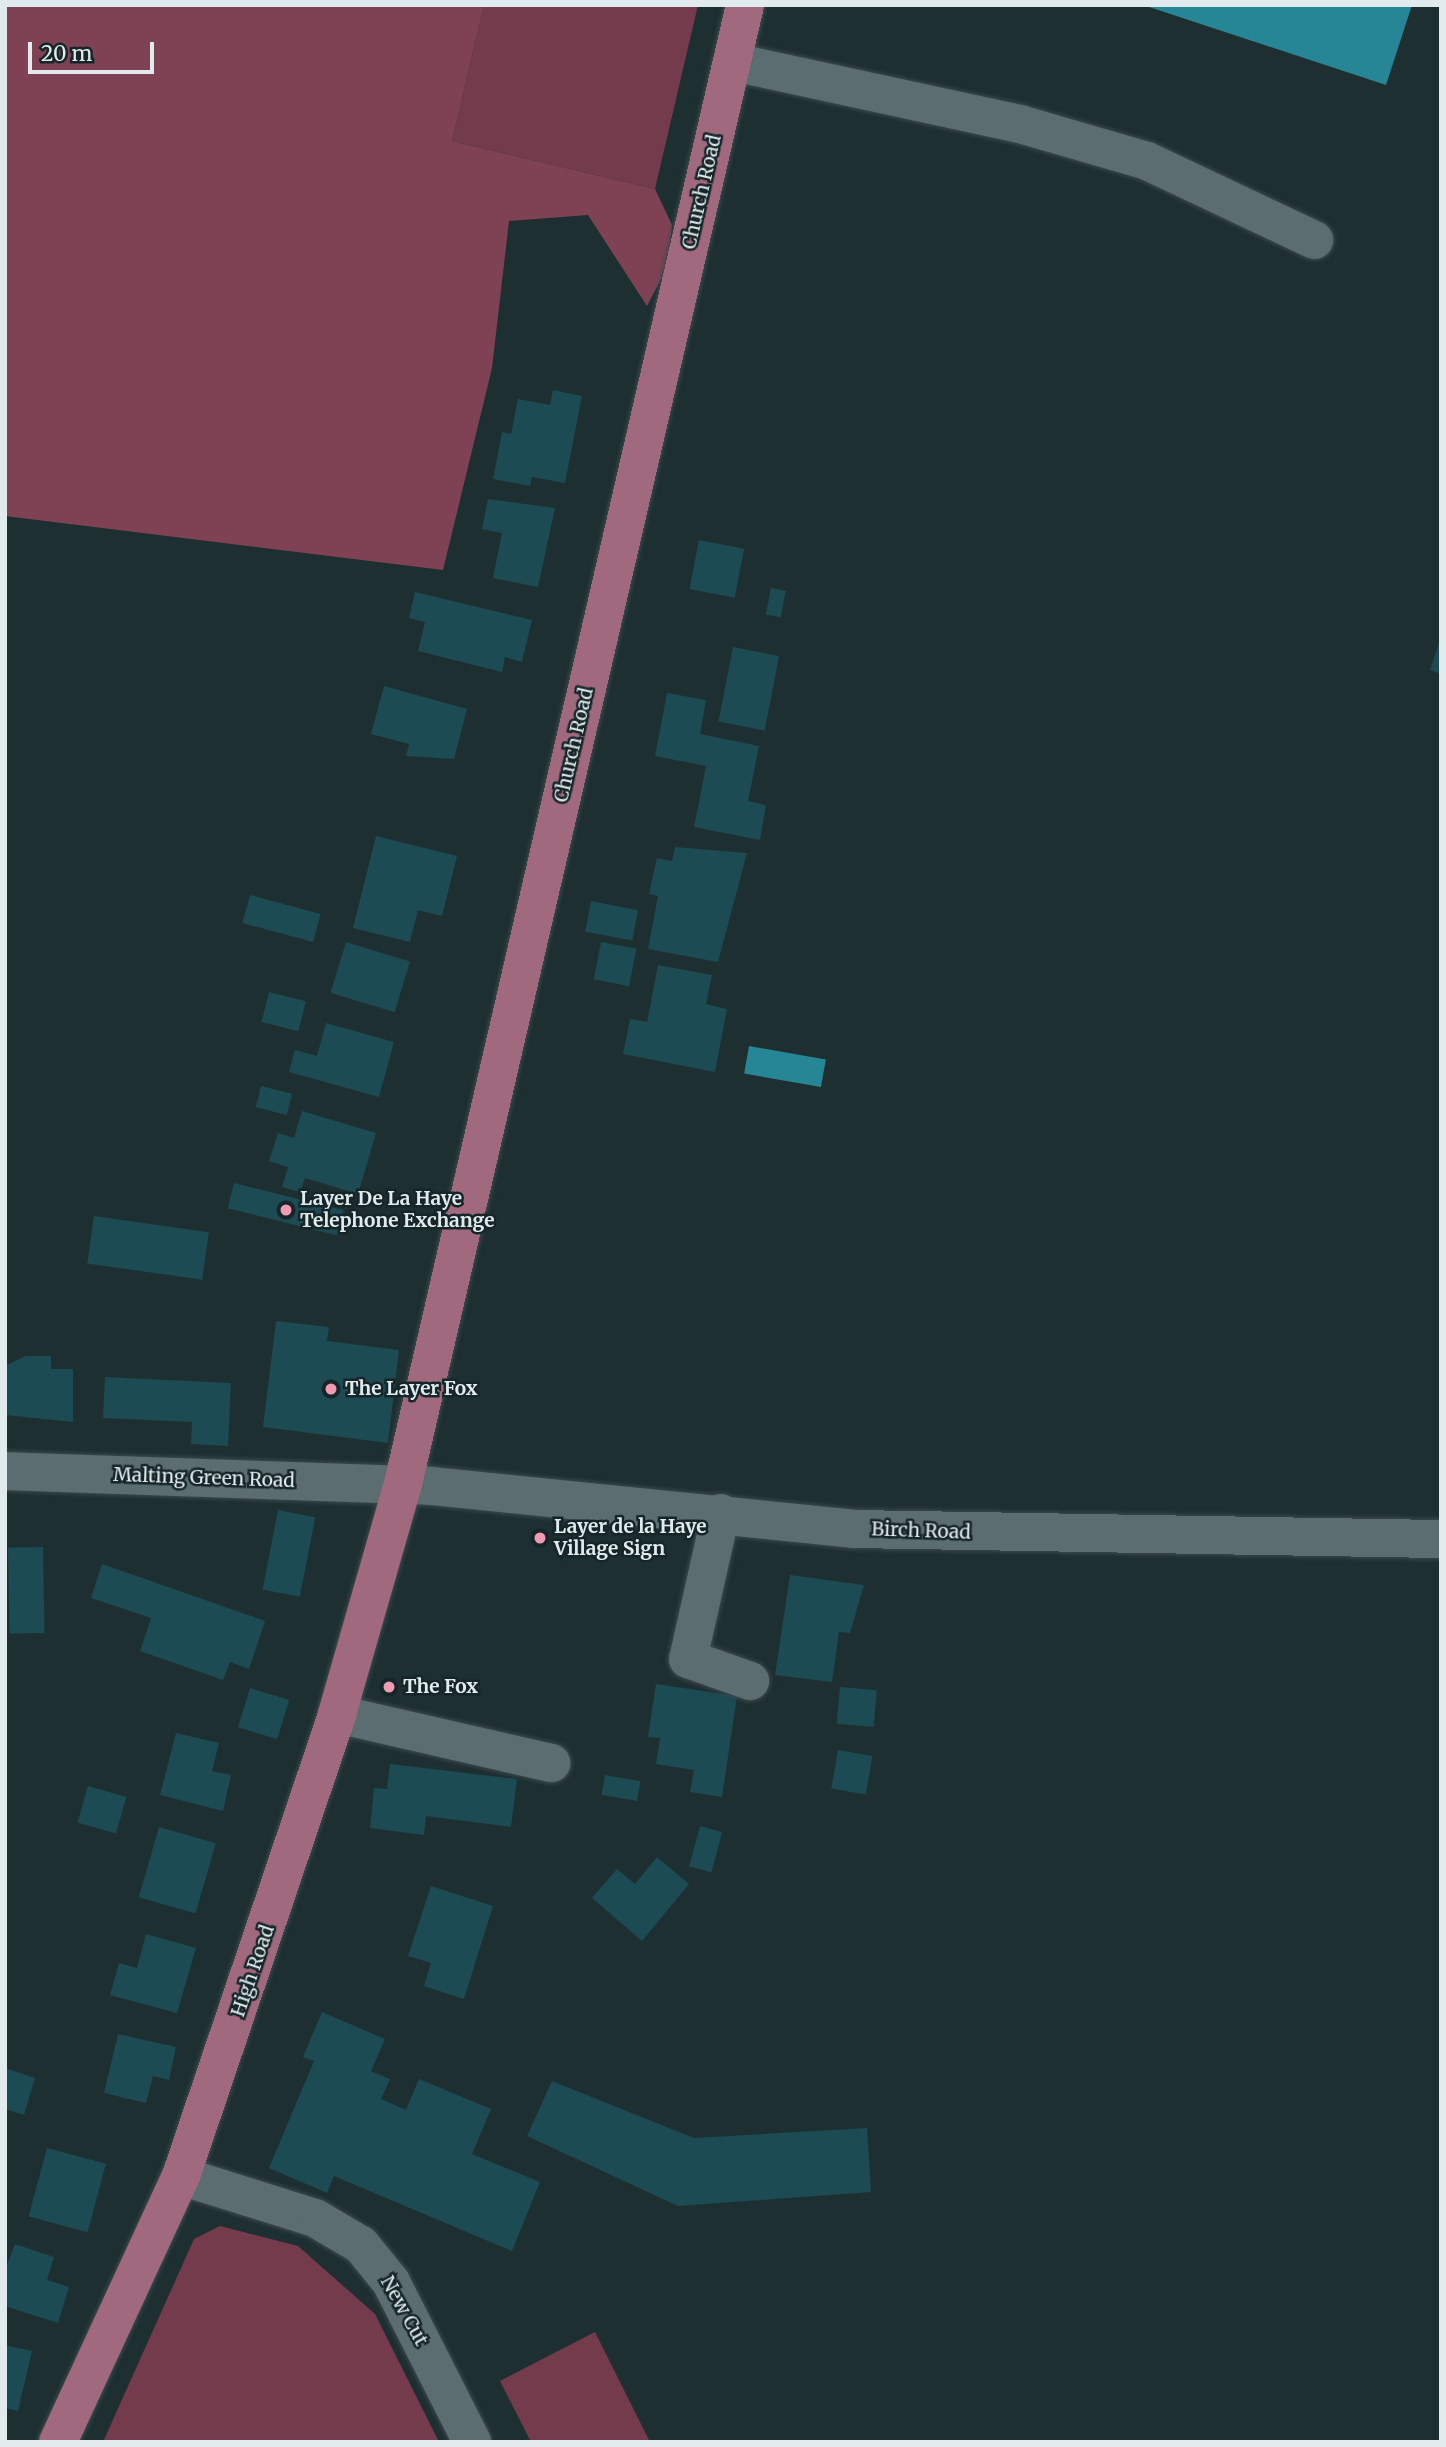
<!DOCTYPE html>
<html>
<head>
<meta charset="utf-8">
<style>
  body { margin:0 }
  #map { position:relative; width:1446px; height:2447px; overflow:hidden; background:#1e2f31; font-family:Merriweather,serif }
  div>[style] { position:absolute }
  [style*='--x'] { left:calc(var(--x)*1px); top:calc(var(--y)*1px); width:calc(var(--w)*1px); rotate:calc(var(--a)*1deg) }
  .green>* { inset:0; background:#743b4d }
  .forest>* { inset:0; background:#7f4255 }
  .water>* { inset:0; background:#278695; transform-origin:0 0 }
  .building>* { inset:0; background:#1c4b53; transform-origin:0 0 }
  .roads { filter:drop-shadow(0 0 2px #3b4a4c) drop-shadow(0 0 2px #3b4a4c) }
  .minor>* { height:38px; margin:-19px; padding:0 19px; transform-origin:19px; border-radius:19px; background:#5b6d70 }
  .major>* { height:38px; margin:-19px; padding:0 19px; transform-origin:19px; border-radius:19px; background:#a0697e }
  .dots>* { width:19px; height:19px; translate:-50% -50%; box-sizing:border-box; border:4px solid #152528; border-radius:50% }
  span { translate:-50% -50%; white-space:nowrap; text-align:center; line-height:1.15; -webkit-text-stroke:5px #152528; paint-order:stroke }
  .street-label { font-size:19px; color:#e1ebed }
  .poi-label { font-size:19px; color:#e1ebed; font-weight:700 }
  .left { translate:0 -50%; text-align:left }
  .frame { position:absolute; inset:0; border:7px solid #e1ebed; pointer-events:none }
  .scale { position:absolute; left:28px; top:42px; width:126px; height:32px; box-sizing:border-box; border:4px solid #e1ebed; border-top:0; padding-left:9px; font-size:21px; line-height:24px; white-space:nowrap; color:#e1ebed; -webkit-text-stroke:5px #152528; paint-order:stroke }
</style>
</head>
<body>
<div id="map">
  <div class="green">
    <div style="clip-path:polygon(484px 5px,698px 5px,655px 189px,452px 141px)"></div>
    <div style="clip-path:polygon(220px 2226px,298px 2246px,375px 2314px,439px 2442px,103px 2442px,194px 2239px)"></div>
    <div style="clip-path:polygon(595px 2332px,650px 2442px,531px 2442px,500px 2381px)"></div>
  </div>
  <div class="forest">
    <div style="clip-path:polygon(5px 5px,484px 5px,452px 141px,655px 189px,672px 225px,667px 268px,647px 306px,588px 215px,509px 221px,492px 368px,443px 570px,5px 516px)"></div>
  </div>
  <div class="water">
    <div style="clip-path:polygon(1143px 5px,1412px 5px,1386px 85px)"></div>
    <div style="left:749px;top:1046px;width:78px;height:28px;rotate:10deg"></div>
  </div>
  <div class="building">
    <div style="clip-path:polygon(553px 390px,582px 396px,565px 483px,532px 477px,530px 486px,493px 479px,502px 432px,511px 434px,518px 399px,550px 405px)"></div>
    <div style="clip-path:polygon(488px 499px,555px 508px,538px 587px,493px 578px,502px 533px,482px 529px)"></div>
    <div style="left:699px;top:540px;width:46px;height:50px;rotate:11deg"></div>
    <div style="left:771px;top:588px;width:15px;height:27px;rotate:11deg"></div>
    <div style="clip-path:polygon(415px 592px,532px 620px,522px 662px,505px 657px,502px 672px,418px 651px,425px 622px,409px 618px)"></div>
    <div style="clip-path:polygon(1440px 640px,1441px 640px,1441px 674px,1430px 670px)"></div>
    <div style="left:733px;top:647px;width:47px;height:76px;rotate:11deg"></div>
    <div style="clip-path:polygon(384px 686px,467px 709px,454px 759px,406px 756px,409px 744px,371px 734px)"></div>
    <div style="clip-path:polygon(667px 693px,706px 700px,700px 734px,759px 746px,748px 801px,766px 805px,760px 840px,694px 827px,706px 766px,655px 756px)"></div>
    <div style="clip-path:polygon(376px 836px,457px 856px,442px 916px,418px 910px,410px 942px,353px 928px)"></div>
    <div style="clip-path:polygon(675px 847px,747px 853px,718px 962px,648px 949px,658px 896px,649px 894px,657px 858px,672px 861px)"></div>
    <div style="left:250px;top:895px;width:73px;height:29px;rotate:15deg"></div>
    <div style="left:591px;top:901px;width:48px;height:31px;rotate:11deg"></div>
    <div style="left:346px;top:942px;width:67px;height:53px;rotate:17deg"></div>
    <div style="left:601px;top:942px;width:36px;height:38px;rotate:11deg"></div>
    <div style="clip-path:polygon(658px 965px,712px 975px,706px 1004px,727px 1009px,715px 1072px,623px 1054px,630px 1019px,647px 1022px)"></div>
    <div style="left:269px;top:992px;width:38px;height:31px;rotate:14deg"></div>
    <div style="clip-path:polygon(326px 1023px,394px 1042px,379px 1097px,289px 1072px,295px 1050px,317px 1056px)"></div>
    <div style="left:261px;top:1086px;width:32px;height:22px;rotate:14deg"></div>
    <div style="clip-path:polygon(302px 1111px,376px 1133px,358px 1194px,305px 1178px,300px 1192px,282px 1187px,288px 1167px,269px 1161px,278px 1133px,294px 1138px)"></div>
    <div style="left:234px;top:1183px;width:113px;height:26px;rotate:14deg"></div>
    <div style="left:94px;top:1216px;width:116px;height:48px;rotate:8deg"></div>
    <div style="clip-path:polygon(276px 1321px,329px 1327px,327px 1341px,399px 1350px,388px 1443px,263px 1427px)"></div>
    <div style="clip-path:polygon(26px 1356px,51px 1356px,51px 1369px,73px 1369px,73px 1422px,5px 1415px,5px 1366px)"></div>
    <div style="clip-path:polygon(105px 1377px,231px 1383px,228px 1446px,191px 1444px,192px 1422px,103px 1418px)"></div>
    <div style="left:278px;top:1510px;width:38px;height:81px;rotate:11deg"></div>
    <div style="left:43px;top:1547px;width:86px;height:35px;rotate:89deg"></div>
    <div style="clip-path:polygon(102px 1564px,265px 1621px,249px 1669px,230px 1662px,223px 1680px,140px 1651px,151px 1618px,91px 1598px)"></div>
    <div style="clip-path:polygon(790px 1575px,864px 1585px,850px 1633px,839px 1632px,832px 1682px,775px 1675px)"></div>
    <div style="clip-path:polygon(656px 1684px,737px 1696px,722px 1797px,690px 1792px,694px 1770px,656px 1764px,660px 1738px,648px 1737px)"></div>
    <div style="left:840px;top:1687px;width:37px;height:37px;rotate:5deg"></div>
    <div style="left:250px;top:1688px;width:41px;height:41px;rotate:17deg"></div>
    <div style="clip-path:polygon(176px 1733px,219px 1743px,212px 1771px,231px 1775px,223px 1811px,160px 1795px)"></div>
    <div style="left:838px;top:1750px;width:35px;height:39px;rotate:10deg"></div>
    <div style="clip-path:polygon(390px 1764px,517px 1779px,511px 1827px,426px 1816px,424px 1835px,370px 1828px,374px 1788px,387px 1789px)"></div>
    <div style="left:605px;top:1775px;width:36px;height:20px;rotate:10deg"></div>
    <div style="left:88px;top:1786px;width:40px;height:38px;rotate:16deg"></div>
    <div style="left:700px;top:1826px;width:23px;height:42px;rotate:15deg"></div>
    <div style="left:159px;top:1827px;width:59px;height:73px;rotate:16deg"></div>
    <div style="clip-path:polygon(657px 1857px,689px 1884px,642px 1941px,592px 1898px,617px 1869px,635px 1884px)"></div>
    <div style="clip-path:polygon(431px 1886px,493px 1906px,464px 1999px,424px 1986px,431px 1963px,408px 1956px)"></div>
    <div style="clip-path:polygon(146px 1934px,196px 1948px,177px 2013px,110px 1995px,119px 1963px,137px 1968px)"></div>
    <div style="clip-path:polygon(322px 2012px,385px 2039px,371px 2071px,390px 2079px,381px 2099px,406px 2110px,419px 2079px,491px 2109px,472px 2154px,540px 2182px,512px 2251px,334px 2176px,327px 2193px,269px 2168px,314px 2061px,303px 2057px)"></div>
    <div style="clip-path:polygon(118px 2034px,176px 2047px,169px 2080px,153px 2076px,146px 2103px,104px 2093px)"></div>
    <div style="clip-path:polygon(5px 2068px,35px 2078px,24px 2115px,5px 2109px)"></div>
    <div style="clip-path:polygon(552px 2081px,694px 2138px,867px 2128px,871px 2192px,678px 2206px,527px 2136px)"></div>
    <div style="left:47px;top:2148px;width:61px;height:71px;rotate:15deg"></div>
    <div style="clip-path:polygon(15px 2244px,54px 2257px,47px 2280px,69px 2287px,58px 2323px,5px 2306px,5px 2270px)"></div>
    <div style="clip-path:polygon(5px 2345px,32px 2351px,18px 2411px,5px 2408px)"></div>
  </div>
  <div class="roads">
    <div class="minor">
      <div style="--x:733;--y:62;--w:294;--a:12.2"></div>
      <div style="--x:1020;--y:124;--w:132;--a:16.2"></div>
      <div style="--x:1147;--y:161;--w:185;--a:25.3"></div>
      <div style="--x:5;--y:1471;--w:427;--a:2"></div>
      <div style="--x:432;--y:1486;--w:424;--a:5.8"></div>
      <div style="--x:854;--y:1529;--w:587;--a:0.98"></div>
      <div style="--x:721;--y:1513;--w:150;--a:102.7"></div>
      <div style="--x:688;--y:1659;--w:66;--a:19.5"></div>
      <div style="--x:337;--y:1714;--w:220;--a:12.9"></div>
      <div style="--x:181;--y:2176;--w:140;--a:17.4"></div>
      <div style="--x:315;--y:2218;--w:53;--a:30.4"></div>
      <div style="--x:361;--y:2245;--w:48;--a:51"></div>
      <div style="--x:391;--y:2282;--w:179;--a:63.1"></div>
    </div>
    <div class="major">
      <div style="--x:58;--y:2442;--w:293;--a:-65.2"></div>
      <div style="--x:181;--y:2176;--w:488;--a:-71.3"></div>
      <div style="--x:337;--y:1714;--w:239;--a:-74"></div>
      <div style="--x:403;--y:1484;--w:1518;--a:-76.98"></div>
    </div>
  </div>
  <div class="dots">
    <div style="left:286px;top:1210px;background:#f19ab3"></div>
    <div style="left:331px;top:1389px;background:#f19ab3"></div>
    <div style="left:540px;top:1538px;background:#f19ab3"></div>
    <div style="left:389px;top:1687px;background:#f19ab3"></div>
  </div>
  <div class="street-label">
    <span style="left:702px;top:192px;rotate:-77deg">Church Road</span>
    <span style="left:574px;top:745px;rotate:-77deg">Church Road</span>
    <span style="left:204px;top:1478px;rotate:2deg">Malting Green Road</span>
    <span style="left:921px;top:1531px;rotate:2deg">Birch Road</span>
    <span style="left:253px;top:1971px;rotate:-71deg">High Road</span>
    <span style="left:404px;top:2311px;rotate:61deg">New Cut</span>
  </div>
  <div class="poi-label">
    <span class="left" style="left:300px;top:1210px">Layer De La Haye<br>Telephone Exchange</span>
    <span class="left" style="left:345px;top:1389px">The Layer Fox</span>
    <span class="left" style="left:554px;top:1538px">Layer de la Haye<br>Village Sign</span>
    <span class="left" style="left:403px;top:1687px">The Fox</span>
  </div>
  <div class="frame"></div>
  <div class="scale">20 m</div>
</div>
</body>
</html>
